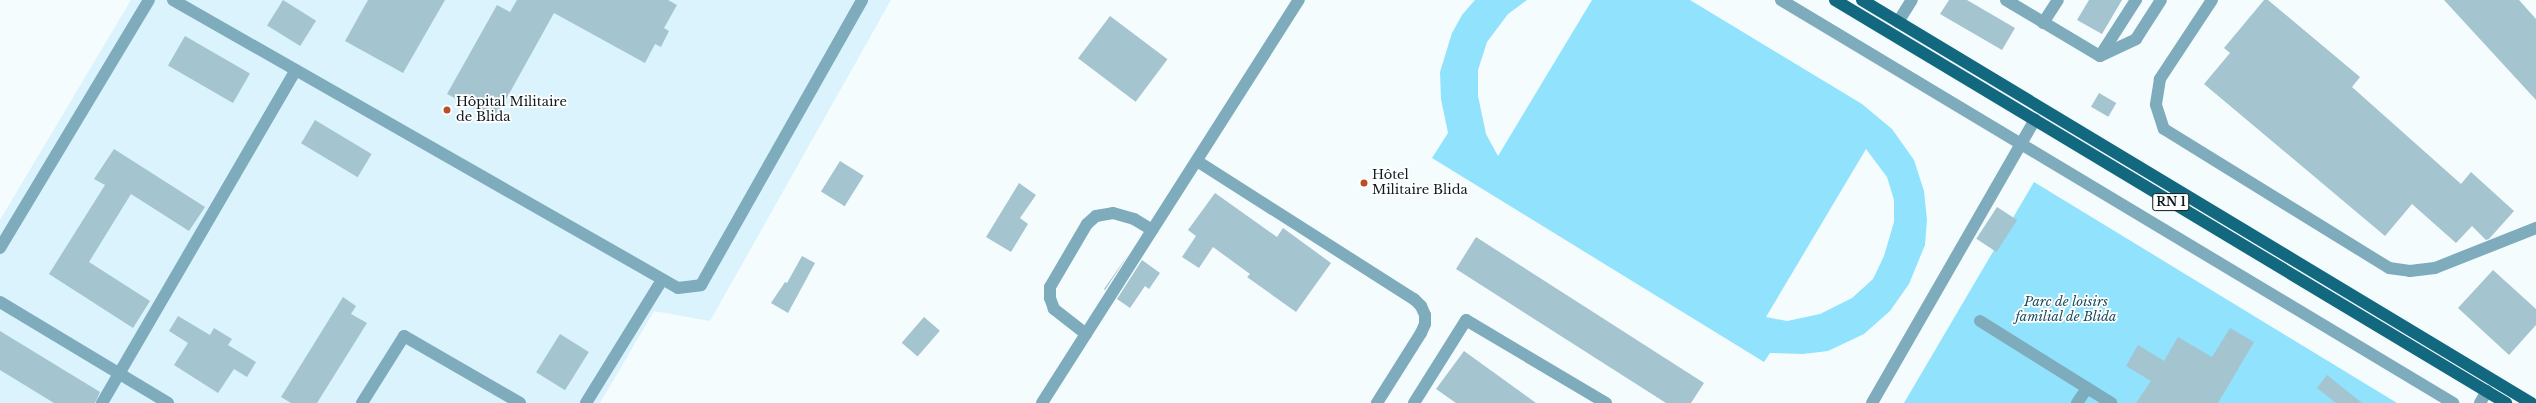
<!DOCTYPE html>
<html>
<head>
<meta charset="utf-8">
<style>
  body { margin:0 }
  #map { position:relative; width:2536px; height:403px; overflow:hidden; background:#f5fcfe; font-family:"Libre Baskerville",serif }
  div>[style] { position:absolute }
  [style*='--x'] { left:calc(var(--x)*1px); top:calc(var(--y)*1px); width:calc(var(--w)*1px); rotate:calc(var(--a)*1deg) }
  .built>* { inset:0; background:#daf3fc }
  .green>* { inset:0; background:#91e2fc }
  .building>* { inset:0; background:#a4c4cf; transform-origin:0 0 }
  .minor>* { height:12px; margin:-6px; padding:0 6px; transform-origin:6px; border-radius:6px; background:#7eacbc }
  .major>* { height:12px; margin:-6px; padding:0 6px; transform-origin:6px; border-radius:6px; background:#12687e }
  .dots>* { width:11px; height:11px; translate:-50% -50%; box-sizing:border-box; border:2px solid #fff; border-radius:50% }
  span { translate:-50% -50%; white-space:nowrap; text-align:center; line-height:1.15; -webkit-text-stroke:3.5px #fff; paint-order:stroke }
  .shield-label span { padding:1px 3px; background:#fff; border:1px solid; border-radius:3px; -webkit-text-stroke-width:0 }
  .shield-label { font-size:12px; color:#0f1b1f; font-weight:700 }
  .poi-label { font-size:13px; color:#0f1b1f }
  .left { translate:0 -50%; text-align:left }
  .park-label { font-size:13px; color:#184d5d; font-style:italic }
</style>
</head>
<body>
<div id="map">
  <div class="built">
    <div style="clip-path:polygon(131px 0,891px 0,710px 321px,654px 311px,600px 403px,0 403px,0 220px)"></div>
  </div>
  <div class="green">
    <div style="clip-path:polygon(evenodd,1475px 0,1527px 0,1508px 14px,1487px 42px,1478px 70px,1478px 96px,1486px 134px,1498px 156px,1592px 0,1690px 0,1862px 104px,1892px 129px,1914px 160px,1924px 191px,1927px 220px,1925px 245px,1909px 284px,1890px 311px,1864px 334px,1828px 351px,1803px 354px,1770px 353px,1764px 362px,1432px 158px,1448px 133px,1441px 99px,1440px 72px,1452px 33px,1462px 15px,1475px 0,1866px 149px,1887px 177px,1894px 200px,1894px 222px,1884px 256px,1873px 279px,1852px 298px,1820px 314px,1787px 321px,1766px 317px,1866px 149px)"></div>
    <div style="clip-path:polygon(2034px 182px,2397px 403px,1904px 403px)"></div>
  </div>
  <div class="building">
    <div style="left:283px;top:0;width:39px;height:30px;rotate:32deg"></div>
    <div style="clip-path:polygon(368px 0,445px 0,403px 73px,345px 41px)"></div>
    <div style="clip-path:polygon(517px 0,668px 0,677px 5px,664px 28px,669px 31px,661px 47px,655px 44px,645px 63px,554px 13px,495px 119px,447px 94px,497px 5px,510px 12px)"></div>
    <div style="clip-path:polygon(1949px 0,1967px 0,2015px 28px,2002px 50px,1940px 14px)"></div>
    <div style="clip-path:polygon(2089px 0,2122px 0,2102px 34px,2077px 20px)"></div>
    <div style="clip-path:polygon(2264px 0,2268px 0,2360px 77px,2352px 87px,2461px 184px,2471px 172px,2514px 211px,2489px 239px,2486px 240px,2472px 226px,2456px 243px,2412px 204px,2385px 236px,2204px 84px,2230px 53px,2224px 48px)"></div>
    <div style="clip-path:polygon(2444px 0,2519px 0,2536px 19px,2536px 100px)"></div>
    <div style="left:1110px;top:16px;width:72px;height:53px;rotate:37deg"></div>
    <div style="left:185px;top:36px;width:75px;height:34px;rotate:30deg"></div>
    <div style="left:2099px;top:93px;width:20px;height:16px;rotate:30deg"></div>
    <div style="left:315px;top:120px;width:66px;height:27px;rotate:31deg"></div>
    <div style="clip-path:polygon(114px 149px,205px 207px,189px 231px,131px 194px,89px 262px,150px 301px,133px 328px,49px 274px,105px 185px,94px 179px)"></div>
    <div style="left:840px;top:161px;width:28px;height:36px;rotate:32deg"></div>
    <div style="clip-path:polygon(1019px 183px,1036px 195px,1020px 218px,1028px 224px,1011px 252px,986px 237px)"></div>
    <div style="clip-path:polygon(1215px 193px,1277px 237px,1283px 228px,1331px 263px,1296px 312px,1247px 277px,1250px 274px,1213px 247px,1199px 268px,1182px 257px,1196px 236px,1188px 230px)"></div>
    <div style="left:1997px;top:207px;width:24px;height:38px;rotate:33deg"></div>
    <div style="clip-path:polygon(1476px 237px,1704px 383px,1691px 403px,1666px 403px,1456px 269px)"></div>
    <div style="clip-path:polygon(1130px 252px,1105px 290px,1104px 289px)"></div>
    <div style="clip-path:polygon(802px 256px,815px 263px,788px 313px,771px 303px,785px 282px,787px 283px)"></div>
    <div style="clip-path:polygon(1142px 260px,1160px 273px,1149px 289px,1145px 286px,1130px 308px,1117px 299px)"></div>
    <div style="clip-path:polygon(2493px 270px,2536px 309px,2536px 325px,2509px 355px,2458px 308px)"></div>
    <div style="clip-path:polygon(343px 297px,356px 306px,351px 314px,367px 323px,317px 403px,291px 403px,281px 397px)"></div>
    <div style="clip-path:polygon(178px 316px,210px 335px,214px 328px,232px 339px,228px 345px,256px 362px,247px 377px,234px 369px,218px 393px,174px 365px,188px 343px,169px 331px)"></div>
    <div style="left:924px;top:317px;width:21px;height:34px;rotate:41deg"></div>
    <div style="clip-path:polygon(2230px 328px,2254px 342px,2218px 403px,2136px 403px,2151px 381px,2126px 366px,2138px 345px,2164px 361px,2178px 337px,2212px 357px)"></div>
    <div style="clip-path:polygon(0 331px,100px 392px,95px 403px,54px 403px,0 370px)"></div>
    <div style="left:560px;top:334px;width:34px;height:45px;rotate:32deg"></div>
    <div style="clip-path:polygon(1464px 351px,1536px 403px,1456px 403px,1436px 389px)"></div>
    <div style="clip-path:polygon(2327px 375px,2362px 403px,2336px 403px,2317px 388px)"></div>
  </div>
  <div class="minor">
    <div style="--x:173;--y:0;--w:581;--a:29.7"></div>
    <div style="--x:678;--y:288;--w:23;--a:-7"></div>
    <div style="--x:701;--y:285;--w:327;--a:-60.5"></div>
    <div style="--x:1781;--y:0;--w:784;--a:30.95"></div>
    <div style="--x:2006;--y:0;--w:109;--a:30.8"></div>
    <div style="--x:2212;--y:0;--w:95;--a:123.4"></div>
    <div style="--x:2160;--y:79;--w:26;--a:99"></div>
    <div style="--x:2156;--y:105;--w:25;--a:72"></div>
    <div style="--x:2164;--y:129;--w:264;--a:31.7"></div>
    <div style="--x:2389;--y:268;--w:21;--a:8"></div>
    <div style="--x:2410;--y:271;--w:25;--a:-7"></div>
    <div style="--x:2435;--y:268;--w:109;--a:-21.6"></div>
    <div style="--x:1898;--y:22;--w:26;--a:-58"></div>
    <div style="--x:2043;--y:23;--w:27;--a:-57"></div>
    <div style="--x:2100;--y:56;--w:40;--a:-25"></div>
    <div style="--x:2136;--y:39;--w:46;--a:-57.3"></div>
    <div style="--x:2100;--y:56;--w:67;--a:-57.3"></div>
    <div style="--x:1197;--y:161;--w:257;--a:32.5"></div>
    <div style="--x:1414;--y:299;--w:10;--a:45"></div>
    <div style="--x:1421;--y:306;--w:10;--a:66"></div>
    <div style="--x:1425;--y:315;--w:9;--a:90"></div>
    <div style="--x:1425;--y:324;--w:10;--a:114"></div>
    <div style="--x:1421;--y:333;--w:83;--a:122.2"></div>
    <div style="--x:0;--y:248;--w:289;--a:-59"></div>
    <div style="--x:0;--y:302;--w:196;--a:31"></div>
    <div style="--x:1980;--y:321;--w:155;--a:32"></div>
    <div style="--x:1086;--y:334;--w:41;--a:-142"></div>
    <div style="--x:1054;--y:309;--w:12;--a:-110"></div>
    <div style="--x:1050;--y:298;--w:11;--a:-90"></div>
    <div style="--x:1050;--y:287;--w:73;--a:-59.6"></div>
    <div style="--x:1087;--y:224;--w:12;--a:-42"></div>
    <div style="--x:1096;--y:216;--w:17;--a:-10"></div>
    <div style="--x:1113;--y:213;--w:22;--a:16"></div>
    <div style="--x:1134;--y:219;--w:21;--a:31"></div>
    <div style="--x:102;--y:403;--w:385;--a:-59.8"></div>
    <div style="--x:362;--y:403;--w:79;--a:-57.9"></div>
    <div style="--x:404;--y:336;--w:134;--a:30"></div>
    <div style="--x:586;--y:403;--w:145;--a:-58.3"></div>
    <div style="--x:1042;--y:403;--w:478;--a:-57.5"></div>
    <div style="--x:1414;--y:403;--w:98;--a:-57.9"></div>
    <div style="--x:1466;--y:320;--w:163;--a:30.7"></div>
    <div style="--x:1872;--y:403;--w:327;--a:-60.1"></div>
    <div style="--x:2077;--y:403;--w:18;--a:-56"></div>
    <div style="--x:2480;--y:403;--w:14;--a:-60"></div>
  </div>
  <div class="major">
    <div style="--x:1835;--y:0;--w:783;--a:30.99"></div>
    <div style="--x:1862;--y:0;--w:781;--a:31.06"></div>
  </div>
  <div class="dots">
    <div style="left:447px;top:110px;background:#b75027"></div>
    <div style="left:1364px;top:183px;background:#b75027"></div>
  </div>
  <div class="shield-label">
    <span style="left:2171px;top:202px">RN 1</span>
  </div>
  <div class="poi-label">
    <span class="left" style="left:456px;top:110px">Hôpital Militaire<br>de Blida</span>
    <span class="left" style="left:1372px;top:183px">Hôtel<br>Militaire Blida</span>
  </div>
  <div class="park-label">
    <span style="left:2066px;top:310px">Parc de loisirs<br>familial de Blida</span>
  </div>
</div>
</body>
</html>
